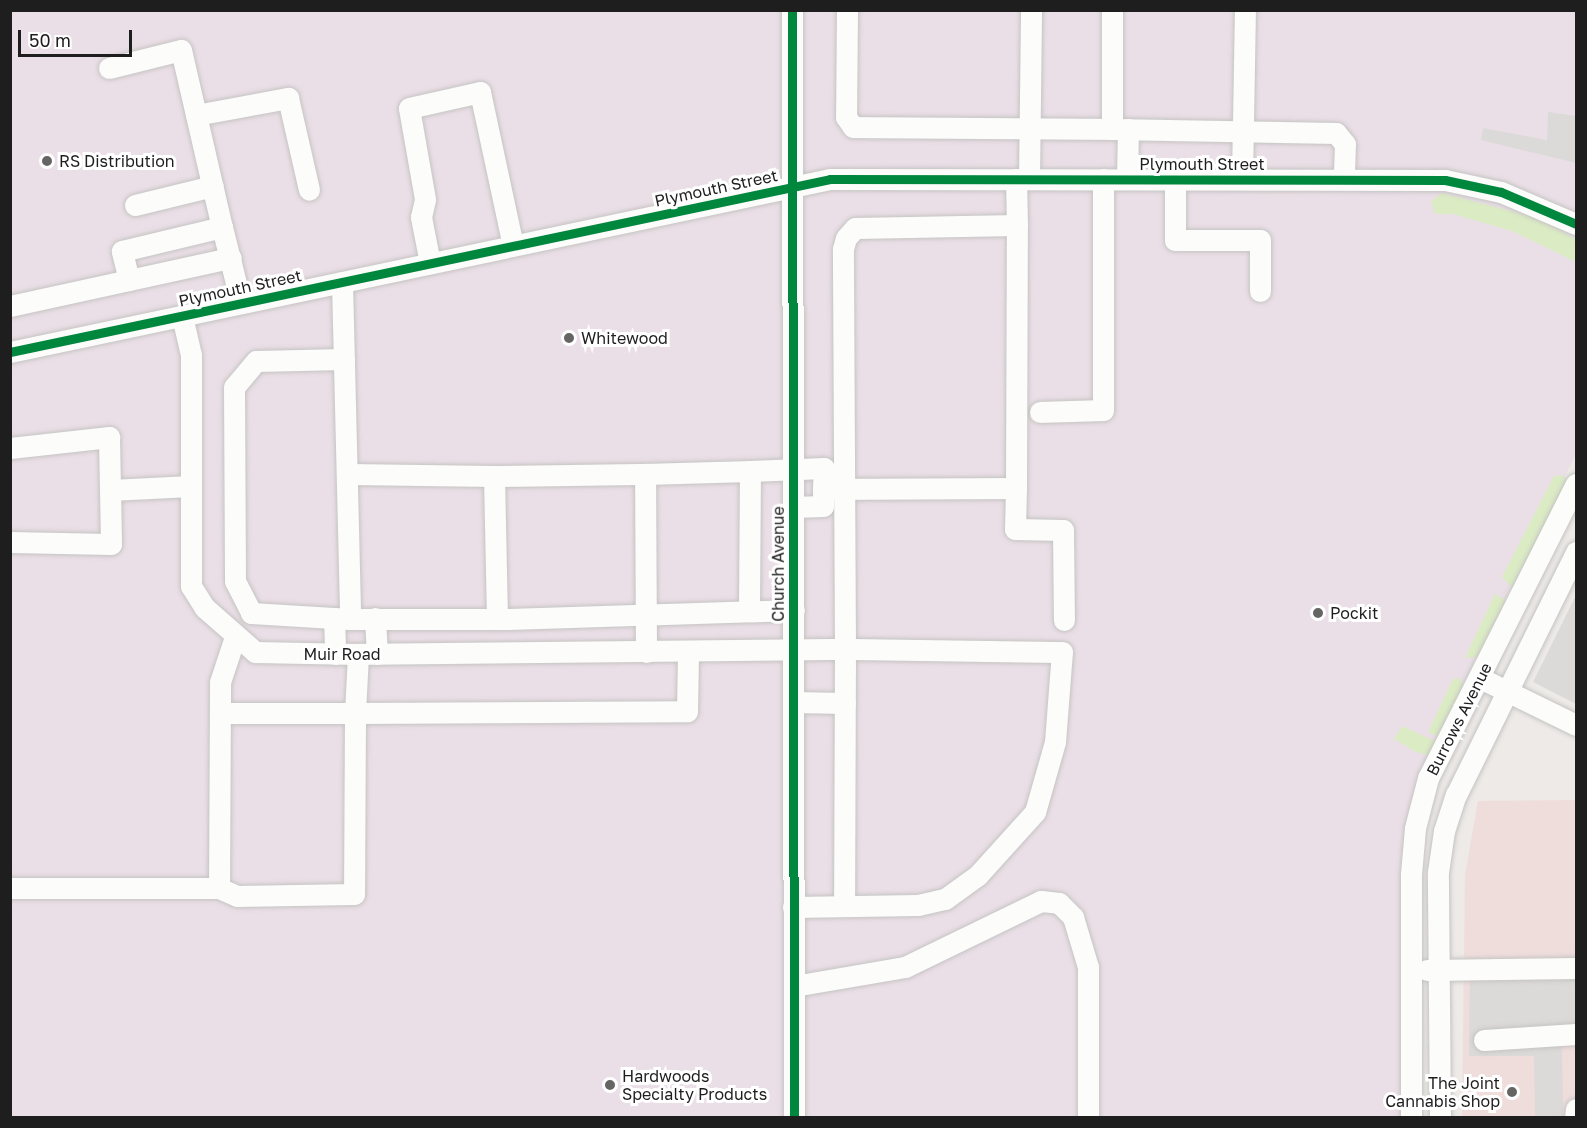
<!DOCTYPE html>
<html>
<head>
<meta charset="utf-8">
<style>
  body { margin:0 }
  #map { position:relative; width:1587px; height:1128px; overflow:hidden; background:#edeae7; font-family:"Golos Text",sans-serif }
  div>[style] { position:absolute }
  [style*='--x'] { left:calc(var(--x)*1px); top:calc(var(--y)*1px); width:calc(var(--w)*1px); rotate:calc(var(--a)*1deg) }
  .residential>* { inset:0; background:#dcdad8 }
  .commercial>* { inset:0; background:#efdddc }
  .industrial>* { inset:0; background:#ebdfe7 }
  .religious>* { inset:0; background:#dbdad8 }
  .grass>* { inset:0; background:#dbebc4 }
  .roads { filter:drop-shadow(0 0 2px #c5c4c3) drop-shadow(0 0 2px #c5c4c3) }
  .minor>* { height:21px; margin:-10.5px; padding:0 10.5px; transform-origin:10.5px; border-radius:10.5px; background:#fcfcfb }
  .cycleway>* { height:9px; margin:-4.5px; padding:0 4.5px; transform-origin:4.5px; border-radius:4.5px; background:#00873e }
  .dots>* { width:16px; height:16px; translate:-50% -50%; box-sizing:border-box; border:3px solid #fff; border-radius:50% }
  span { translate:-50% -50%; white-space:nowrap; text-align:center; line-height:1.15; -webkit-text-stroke:6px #fff; paint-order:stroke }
  .poi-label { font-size:16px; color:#1e1e1e }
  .left { translate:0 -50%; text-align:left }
  .right { translate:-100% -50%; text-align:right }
  .street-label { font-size:16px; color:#1e1e1e }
  .frame { position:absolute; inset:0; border:12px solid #1e1e1e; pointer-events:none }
  .scale { position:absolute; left:18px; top:30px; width:114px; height:27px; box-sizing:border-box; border:3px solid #1e1e1e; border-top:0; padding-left:8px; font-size:18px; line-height:21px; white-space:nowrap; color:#1e1e1e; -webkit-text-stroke:4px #fff; paint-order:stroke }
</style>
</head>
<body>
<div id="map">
  <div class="residential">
    <div style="clip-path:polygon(1576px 595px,1576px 704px,1533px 682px)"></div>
  </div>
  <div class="commercial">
    <div style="clip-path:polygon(1576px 800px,1576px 1117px,1462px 1118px,1465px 875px,1478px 801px)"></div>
  </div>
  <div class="industrial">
    <div style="clip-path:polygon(10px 11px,1576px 11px,1576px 454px,1420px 772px,1407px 816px,1404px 1117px,11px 1117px)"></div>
  </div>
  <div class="religious">
    <div style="clip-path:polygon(1548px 112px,1576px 116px,1576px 163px,1481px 140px,1483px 128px,1547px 140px)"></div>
    <div style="clip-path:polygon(1470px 963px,1576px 963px,1576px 1044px,1562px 1044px,1563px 1117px,1535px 1117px,1534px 1056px,1469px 1056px)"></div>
  </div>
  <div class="grass">
    <div style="clip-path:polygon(1442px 193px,1534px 217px,1576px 239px,1576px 262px,1512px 231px,1453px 214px,1435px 214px,1431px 201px)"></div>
    <div style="clip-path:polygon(1560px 475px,1567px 479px,1567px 488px,1512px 588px,1502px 577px,1554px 476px)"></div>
    <div style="clip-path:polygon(1495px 594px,1508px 602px,1478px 657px,1465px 658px)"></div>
    <div style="clip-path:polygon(1459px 678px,1464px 686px,1443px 739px,1428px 732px,1453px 679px)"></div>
    <div style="clip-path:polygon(1402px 726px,1441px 744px,1430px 755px,1416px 752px,1394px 739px)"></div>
  </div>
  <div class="roads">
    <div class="minor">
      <div style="--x:792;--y:10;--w:1108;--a:89.9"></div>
      <div style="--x:847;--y:10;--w:107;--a:90.5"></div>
      <div style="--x:846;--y:117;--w:12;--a:55"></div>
      <div style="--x:853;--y:127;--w:259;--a:0.4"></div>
      <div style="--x:1112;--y:10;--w:119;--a:90"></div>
      <div style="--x:1112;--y:129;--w:224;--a:1"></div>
      <div style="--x:1336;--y:133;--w:14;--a:51"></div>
      <div style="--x:1345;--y:144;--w:34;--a:92"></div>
      <div style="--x:109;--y:68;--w:74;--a:-14"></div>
      <div style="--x:181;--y:50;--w:182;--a:77"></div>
      <div style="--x:196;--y:115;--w:94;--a:-10.5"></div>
      <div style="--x:288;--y:98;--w:94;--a:77.1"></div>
      <div style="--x:1029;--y:179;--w:169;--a:-89.3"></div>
      <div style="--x:1127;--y:179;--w:50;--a:-88.9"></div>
      <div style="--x:1175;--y:179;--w:61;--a:90"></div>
      <div style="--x:1175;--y:240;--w:85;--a:0"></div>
      <div style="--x:1260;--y:240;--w:51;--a:90"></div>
      <div style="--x:1242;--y:179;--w:169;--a:-89"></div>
      <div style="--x:135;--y:205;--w:80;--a:-13.7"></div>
      <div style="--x:430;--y:263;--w:47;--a:-101.1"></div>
      <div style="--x:421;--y:217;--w:18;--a:-77"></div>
      <div style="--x:425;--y:199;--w:92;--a:-100"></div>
      <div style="--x:409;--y:108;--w:73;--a:-12.7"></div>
      <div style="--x:480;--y:92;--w:157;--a:77.9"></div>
      <div style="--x:129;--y:280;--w:30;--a:-104"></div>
      <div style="--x:122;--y:251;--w:103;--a:-13.5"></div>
      <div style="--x:222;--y:227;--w:78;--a:76"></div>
      <div style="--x:342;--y:282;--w:337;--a:88.6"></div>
      <div style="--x:10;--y:306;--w:226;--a:-12.3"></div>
      <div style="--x:182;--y:316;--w:39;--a:77"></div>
      <div style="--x:191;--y:354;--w:232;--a:90"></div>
      <div style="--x:191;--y:586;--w:26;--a:58"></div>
      <div style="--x:205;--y:608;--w:67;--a:41.3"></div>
      <div style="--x:255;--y:652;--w:103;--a:1.1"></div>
      <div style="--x:358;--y:654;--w:487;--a:-0.6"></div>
      <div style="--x:845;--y:649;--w:400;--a:-90.3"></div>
      <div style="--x:843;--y:249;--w:11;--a:-75"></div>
      <div style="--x:846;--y:238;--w:13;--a:-48"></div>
      <div style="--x:855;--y:228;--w:162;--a:-1.1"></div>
      <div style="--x:1017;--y:225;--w:46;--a:-91.2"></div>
      <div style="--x:10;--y:352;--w:838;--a:-11.91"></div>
      <div style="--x:830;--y:179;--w:615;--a:0.09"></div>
      <div style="--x:1445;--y:180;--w:57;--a:12.1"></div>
      <div style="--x:1501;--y:192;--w:82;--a:23.1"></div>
      <div style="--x:344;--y:359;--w:88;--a:178.7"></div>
      <div style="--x:256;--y:361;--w:34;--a:130"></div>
      <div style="--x:234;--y:387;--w:194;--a:89.7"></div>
      <div style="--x:235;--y:581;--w:36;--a:63"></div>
      <div style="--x:251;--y:613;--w:99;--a:3.5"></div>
      <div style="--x:350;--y:619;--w:158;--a:0"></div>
      <div style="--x:508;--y:619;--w:286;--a:-1.8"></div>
      <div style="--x:1040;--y:412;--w:63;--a:-1.8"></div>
      <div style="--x:1103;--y:410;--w:231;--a:-90"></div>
      <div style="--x:10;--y:448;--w:100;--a:-6.3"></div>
      <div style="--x:109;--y:437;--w:107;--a:88.9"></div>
      <div style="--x:111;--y:544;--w:101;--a:-178.9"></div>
      <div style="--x:349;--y:474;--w:145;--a:0.8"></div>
      <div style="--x:1016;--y:488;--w:41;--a:91.4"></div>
      <div style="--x:1015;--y:529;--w:48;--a:1.2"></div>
      <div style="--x:1063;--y:530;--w:90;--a:89.4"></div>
      <div style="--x:110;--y:490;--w:81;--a:-2.8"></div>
      <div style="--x:793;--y:507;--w:30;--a:-2"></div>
      <div style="--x:823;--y:506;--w:17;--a:-90"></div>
      <div style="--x:823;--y:489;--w:193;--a:-0.3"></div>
      <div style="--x:1016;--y:488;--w:263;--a:-89.8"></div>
      <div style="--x:749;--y:610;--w:139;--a:-89.6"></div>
      <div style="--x:750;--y:471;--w:74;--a:-2.3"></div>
      <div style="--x:824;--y:468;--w:21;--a:93"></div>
      <div style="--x:334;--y:618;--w:36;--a:88"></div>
      <div style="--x:375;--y:618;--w:36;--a:87"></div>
      <div style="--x:497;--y:619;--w:143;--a:-91.2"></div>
      <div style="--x:494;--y:476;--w:151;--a:-0.8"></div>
      <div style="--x:646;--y:652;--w:178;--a:-90.3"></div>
      <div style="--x:645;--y:474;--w:105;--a:-1.6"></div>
      <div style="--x:358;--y:654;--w:59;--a:92.9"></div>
      <div style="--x:355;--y:713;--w:332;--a:-0.3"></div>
      <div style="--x:687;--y:711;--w:59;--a:-89"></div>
      <div style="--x:1480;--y:678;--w:107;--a:26.1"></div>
      <div style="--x:793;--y:702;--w:52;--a:1.1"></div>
      <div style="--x:220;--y:713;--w:135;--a:0"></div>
      <div style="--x:355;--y:713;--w:181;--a:90.3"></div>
      <div style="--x:354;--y:894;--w:117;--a:179"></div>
      <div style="--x:237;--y:896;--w:20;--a:-156"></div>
      <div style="--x:219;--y:888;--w:206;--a:-89.7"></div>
      <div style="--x:220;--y:682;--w:47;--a:-71.6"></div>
      <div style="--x:10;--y:888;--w:209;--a:0"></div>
      <div style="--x:793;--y:907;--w:125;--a:-0.9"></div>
      <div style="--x:918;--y:905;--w:28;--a:-13"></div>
      <div style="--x:945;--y:899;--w:41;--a:-36"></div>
      <div style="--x:978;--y:875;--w:85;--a:-47.9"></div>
      <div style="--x:1035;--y:812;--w:73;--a:-74.1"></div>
      <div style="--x:1055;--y:742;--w:90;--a:-85.6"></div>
      <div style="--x:1062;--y:652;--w:217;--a:-179.2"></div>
      <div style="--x:845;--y:649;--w:257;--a:90.2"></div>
      <div style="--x:1427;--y:970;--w:149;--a:-0.8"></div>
      <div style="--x:794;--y:986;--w:113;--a:-9.7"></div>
      <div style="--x:905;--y:967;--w:151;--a:-25.9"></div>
      <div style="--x:1041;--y:901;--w:18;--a:6"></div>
      <div style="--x:1059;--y:903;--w:20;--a:45"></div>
      <div style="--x:1073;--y:917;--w:52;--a:73.3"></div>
      <div style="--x:1088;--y:967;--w:151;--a:90"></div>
      <div style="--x:1484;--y:1040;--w:92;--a:-3.7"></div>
      <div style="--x:1411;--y:1118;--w:244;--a:-90"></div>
      <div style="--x:1411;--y:874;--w:46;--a:-85"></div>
      <div style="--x:1415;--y:828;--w:52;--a:-75.4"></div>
      <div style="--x:1428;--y:778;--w:329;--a:-63.3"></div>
      <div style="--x:1440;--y:1118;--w:246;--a:-90.5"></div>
      <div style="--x:1438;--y:872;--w:41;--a:-81.7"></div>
      <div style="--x:1444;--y:831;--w:38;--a:-72"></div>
      <div style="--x:1456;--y:795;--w:271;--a:-63.7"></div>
      <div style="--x:1575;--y:1118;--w:9;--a:-84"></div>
    </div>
  </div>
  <div class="cycleway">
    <div style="--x:792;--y:10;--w:1108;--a:89.9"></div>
    <div style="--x:10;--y:352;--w:838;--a:-11.91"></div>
    <div style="--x:830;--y:179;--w:615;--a:0.09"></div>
    <div style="--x:1445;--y:180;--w:57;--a:12.1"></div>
    <div style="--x:1501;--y:192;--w:82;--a:23.1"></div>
  </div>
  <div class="dots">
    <div style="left:47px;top:161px;background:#666564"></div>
    <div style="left:569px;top:338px;background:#666564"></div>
    <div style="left:1318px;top:613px;background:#666564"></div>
    <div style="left:610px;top:1085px;background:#666564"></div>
    <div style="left:1512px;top:1092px;background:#666564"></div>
  </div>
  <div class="poi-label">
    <span class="left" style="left:59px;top:161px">RS Distribution</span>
    <span class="left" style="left:581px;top:338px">Whitewood</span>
    <span class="left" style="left:1330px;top:613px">Pockit</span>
    <span class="left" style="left:622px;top:1085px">Hardwoods<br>Specialty Products</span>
    <span class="right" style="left:1500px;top:1092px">The Joint<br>Cannabis Shop</span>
  </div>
  <div class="street-label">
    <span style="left:1202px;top:164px">Plymouth Street</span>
    <span style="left:716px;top:188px;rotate:-12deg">Plymouth Street</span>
    <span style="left:240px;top:288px;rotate:-12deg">Plymouth Street</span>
    <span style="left:778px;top:564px;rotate:-90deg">Church Avenue</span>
    <span style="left:342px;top:654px">Muir Road</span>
    <span style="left:1459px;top:719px;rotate:-63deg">Burrows Avenue</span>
  </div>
  <div class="frame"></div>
  <div class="scale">50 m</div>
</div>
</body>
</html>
